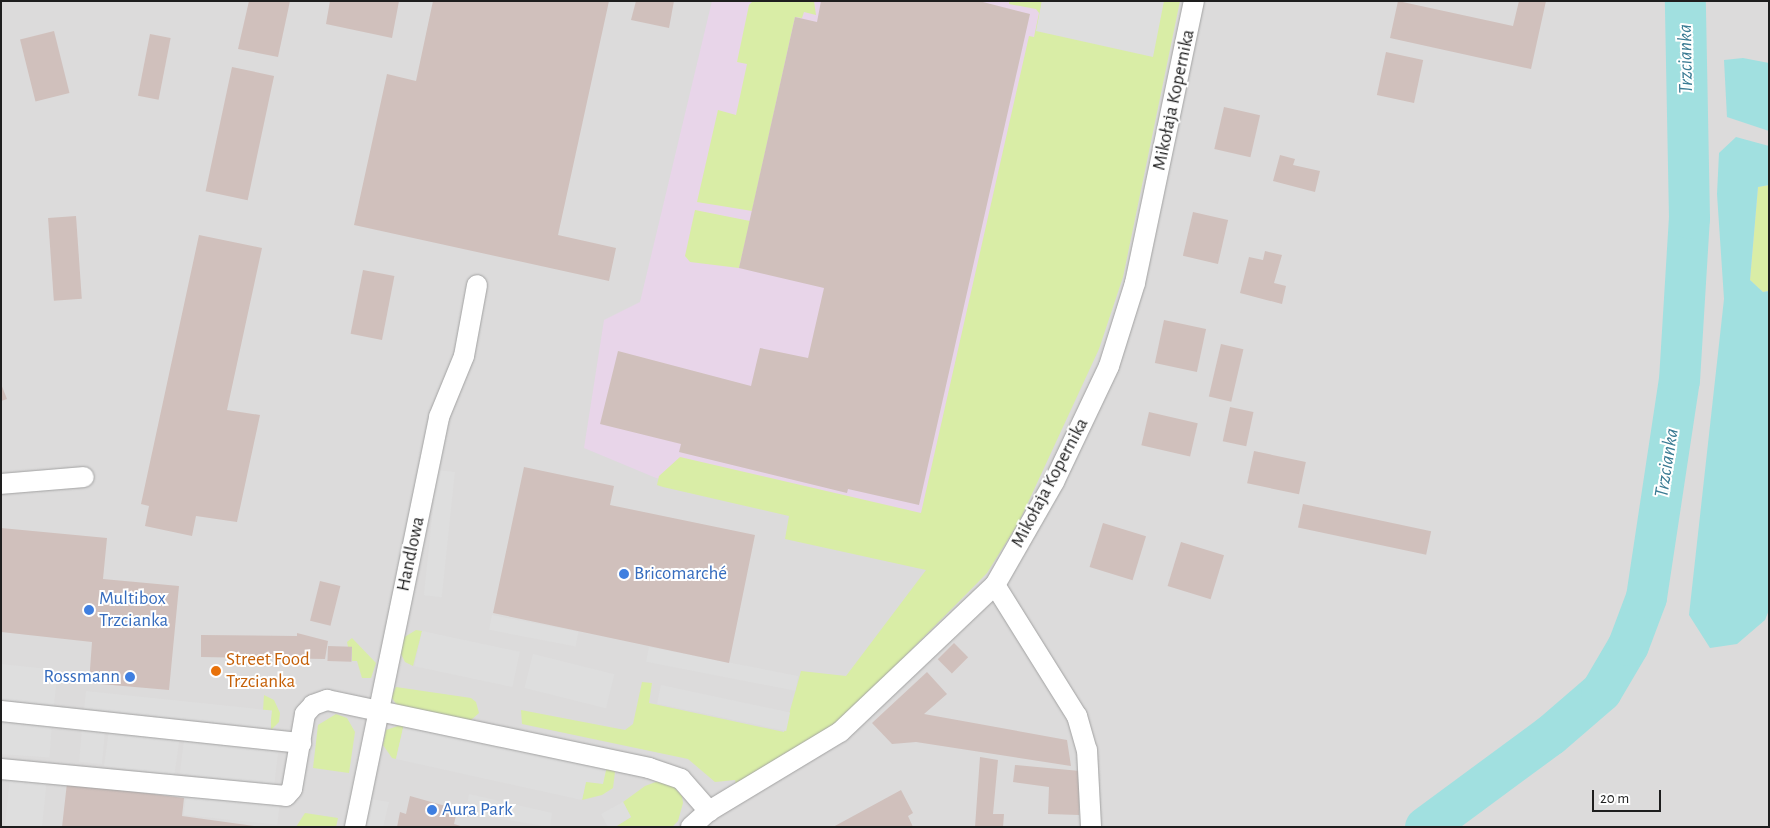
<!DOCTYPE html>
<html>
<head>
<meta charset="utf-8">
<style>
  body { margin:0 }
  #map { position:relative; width:1770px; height:828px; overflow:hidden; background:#f0e9e3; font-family:"Alegreya Sans",sans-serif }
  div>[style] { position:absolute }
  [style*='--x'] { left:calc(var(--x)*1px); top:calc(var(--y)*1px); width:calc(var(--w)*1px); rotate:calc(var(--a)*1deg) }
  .residential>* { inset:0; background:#dcdbdb; transform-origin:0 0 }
  .industrial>* { inset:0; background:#e8d5e9 }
  .grass>* { inset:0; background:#d9eda6 }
  .parking>* { inset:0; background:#dedede; transform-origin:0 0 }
  .water>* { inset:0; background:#a1e0e0 }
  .river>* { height:41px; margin:-20.5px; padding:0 20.5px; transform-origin:20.5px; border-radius:20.5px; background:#a1e0e0 }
  .building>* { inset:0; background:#d0c0bc; transform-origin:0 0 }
  .roads { filter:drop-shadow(0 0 1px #a2a2a2) drop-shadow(0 0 1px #a2a2a2) }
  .minor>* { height:20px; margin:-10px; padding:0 10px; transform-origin:10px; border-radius:10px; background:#fff }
  .dots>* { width:14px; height:14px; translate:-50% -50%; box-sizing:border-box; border:2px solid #fff; border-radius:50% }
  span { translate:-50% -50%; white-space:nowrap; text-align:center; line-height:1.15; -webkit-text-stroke:4px #fff; paint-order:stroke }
  .street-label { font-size:19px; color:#1e1e1e }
  .shop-label { font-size:19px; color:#366cbe }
  .left { translate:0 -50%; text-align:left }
  .right { translate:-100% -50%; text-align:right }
  .food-label { font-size:19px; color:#c56008 }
  .water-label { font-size:20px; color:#3a7b93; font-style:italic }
  .frame { position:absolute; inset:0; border:2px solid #1e1e1e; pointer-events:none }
  .scale { position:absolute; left:1592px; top:790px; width:69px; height:22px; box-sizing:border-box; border:2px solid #1e1e1e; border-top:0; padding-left:6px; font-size:15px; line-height:18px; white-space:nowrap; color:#1e1e1e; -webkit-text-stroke:4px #fff; paint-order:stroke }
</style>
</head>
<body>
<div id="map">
  <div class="residential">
    <div style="left:1px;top:1px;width:1768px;height:826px"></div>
  </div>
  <div class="industrial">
    <div style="clip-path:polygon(712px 1px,1173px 1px,950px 541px,656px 478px,584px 448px,604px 320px,640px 302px)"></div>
  </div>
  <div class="grass">
    <div style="clip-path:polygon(753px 1px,814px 1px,816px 15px,804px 12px,802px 18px,795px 17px,752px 211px,697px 202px,718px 110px,736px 115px,747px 64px,737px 62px,749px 5px)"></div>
    <div style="clip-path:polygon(1009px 1px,1042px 1px,1037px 31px,1164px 1px,1180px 1px,1123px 277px,1099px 349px,1019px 522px,987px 573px,842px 720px,736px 784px,735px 780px,715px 782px,688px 759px,522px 724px,521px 710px,625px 730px,633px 724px,642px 682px,652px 683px,649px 703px,784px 732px,801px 671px,846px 676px,926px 570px,785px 539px,789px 516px,663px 487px,657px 485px,659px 476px,680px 457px,921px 513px,1029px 36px,1034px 37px,1039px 13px,1036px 9px,1009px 4px)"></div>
    <div style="clip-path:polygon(1769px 185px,1769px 291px,1763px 292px,1750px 280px,1758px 187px)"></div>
    <div style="clip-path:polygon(695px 210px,750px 221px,739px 268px,690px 262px,685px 256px)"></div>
    <div style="clip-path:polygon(416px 630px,422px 631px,413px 666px,405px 662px,400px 652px,403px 638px)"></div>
    <div style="clip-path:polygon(352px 638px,376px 663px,371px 678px,362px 678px,357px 661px,352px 661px,352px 647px,348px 647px,347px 642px)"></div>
    <div style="clip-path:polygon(396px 687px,471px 698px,476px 702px,479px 713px,470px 721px,397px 705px,391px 697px)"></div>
    <div style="clip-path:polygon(264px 695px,274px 700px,280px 713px,279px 722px,271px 730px,271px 711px,263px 710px)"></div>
    <div style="clip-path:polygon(336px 714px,347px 718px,355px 732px,349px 773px,313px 768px,318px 725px)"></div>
    <div style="clip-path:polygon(404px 724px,396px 759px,392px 758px,383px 745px,386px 730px)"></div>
    <div style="clip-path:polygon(607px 766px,615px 772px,613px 788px,602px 795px,582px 800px,586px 781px)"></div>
    <div style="clip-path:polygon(661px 780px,675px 788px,682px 796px,683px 803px,678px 821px,672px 827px,615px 827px,631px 817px,623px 802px,645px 786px)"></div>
    <div style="clip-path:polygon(305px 813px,338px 818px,336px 827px,296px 827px)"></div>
  </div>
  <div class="parking">
    <div style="clip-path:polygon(1042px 1px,1164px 1px,1153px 57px,1036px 31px)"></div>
    <div style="left:437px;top:470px;width:18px;height:126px;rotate:6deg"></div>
    <div style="left:492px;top:615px;width:88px;height:15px;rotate:11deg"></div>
    <div style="left:422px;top:631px;width:100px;height:36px;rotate:12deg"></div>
    <div style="left:649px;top:647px;width:152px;height:15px;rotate:11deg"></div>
    <div style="left:533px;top:654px;width:84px;height:35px;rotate:14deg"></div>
    <div style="left:1px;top:664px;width:57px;height:36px;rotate:6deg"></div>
    <div style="left:661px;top:685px;width:132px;height:19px;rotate:12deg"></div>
    <div style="left:86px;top:691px;width:187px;height:18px;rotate:6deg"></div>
    <div style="left:1px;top:720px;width:51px;height:34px;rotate:4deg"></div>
    <div style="clip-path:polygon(404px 724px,607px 766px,603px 784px,586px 782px,582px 800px,396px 759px)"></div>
    <div style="left:82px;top:729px;width:23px;height:33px;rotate:5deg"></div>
    <div style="left:109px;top:730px;width:71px;height:36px;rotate:8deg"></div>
    <div style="left:184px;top:740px;width:95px;height:34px;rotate:7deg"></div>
    <div style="left:10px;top:777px;width:37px;height:50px;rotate:6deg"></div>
    <div style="clip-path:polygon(469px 794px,552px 813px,550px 827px,465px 813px)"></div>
    <div style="left:186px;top:795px;width:94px;height:20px;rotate:6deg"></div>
    <div style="clip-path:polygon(370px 799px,389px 802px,383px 827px,364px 827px)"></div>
    <div style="clip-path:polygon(623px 802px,631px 817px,615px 827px,608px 827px,601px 814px)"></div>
  </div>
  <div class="water">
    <div style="clip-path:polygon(1743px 58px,1769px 63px,1769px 131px,1727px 117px,1724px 60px)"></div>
    <div style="clip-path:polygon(1736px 137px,1769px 146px,1769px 185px,1758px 187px,1750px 280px,1763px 292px,1769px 291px,1769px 610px,1765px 620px,1737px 644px,1710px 648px,1689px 615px,1724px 299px,1717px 194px,1719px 153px)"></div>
  </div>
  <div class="river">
    <div style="--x:1425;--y:827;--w:155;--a:-36.4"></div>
    <div style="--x:1550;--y:735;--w:67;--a:-40.8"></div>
    <div style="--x:1601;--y:691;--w:53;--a:-59.6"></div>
    <div style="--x:1628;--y:645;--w:51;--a:-69.4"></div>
    <div style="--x:1646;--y:597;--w:219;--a:-81.4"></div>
    <div style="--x:1679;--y:380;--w:162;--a:-86.5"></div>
    <div style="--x:1689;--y:218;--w:217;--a:-91.1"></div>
  </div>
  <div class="building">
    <div style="clip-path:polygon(249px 1px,290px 1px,278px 57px,238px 49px)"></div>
    <div style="clip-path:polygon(330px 1px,399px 1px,392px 38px,326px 24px)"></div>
    <div style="clip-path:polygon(433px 1px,609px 1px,558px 235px,616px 248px,609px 281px,354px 225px,387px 74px,416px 81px)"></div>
    <div style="clip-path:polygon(636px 1px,674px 1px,669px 28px,631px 20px)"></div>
    <div style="clip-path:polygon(821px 1px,979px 1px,1030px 14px,919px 505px,848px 489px,847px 493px,679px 452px,681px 444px,600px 424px,618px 351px,751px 386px,760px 348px,808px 358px,824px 288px,739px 268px,795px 17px,817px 22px)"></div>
    <div style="clip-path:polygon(1398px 1px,1513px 26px,1519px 1px,1546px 1px,1531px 69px,1390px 38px)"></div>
    <div style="left:54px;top:31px;width:64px;height:35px;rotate:76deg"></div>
    <div style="left:150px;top:34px;width:21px;height:63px;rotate:11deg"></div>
    <div style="left:1386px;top:52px;width:38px;height:44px;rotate:12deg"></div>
    <div style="left:232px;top:67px;width:43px;height:127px;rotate:12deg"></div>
    <div style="left:1224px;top:107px;width:37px;height:43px;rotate:13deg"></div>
    <div style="clip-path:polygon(1280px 155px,1295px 159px,1293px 165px,1320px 171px,1315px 192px,1273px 181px)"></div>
    <div style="left:1193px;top:212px;width:36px;height:45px;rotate:13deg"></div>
    <div style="left:76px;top:216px;width:83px;height:28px;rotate:86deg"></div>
    <div style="clip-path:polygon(199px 235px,262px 248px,227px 410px,260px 415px,237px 522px,196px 516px,192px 536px,145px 526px,149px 506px,141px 504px)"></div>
    <div style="clip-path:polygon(1265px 251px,1282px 255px,1274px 283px,1286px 286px,1282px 304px,1240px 293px,1249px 257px,1263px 260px)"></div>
    <div style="left:363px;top:270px;width:32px;height:65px;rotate:11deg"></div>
    <div style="left:1164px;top:320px;width:43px;height:44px;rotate:12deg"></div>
    <div style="left:1221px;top:344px;width:23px;height:54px;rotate:13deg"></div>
    <div style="clip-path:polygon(1px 384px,7px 399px,1px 401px)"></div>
    <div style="left:1230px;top:407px;width:24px;height:35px;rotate:12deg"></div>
    <div style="left:1149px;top:412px;width:50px;height:34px;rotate:13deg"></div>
    <div style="left:1254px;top:451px;width:53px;height:33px;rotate:12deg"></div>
    <div style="clip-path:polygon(524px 467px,614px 486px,610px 505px,755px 535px,729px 663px,493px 613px)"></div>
    <div style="left:1303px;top:504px;width:131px;height:24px;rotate:12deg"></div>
    <div style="left:1103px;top:523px;width:45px;height:46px;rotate:17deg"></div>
    <div style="clip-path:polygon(1px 528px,107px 538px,103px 579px,179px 586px,169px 690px,89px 683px,92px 642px,1px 632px)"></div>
    <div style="left:1181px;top:542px;width:45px;height:46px;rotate:17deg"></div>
    <div style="left:320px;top:581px;width:21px;height:41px;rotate:14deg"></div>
    <div style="clip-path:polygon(297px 633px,328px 641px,325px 659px,201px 657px,201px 635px,297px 636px)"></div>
    <div style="left:954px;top:643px;width:20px;height:23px;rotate:45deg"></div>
    <div style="left:328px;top:646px;width:24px;height:15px;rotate:2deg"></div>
    <div style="clip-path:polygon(927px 672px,947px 694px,924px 714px,1067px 740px,1071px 766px,916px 742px,892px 744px,872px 723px)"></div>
    <div style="clip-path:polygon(980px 757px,998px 760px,993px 814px,1004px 814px,1003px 827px,975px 827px)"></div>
    <div style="clip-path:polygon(1015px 765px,1080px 771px,1079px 815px,1048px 814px,1049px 787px,1013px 782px)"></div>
    <div style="clip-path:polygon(67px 783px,184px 798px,182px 816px,261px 827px,62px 827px)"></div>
    <div style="clip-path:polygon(901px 790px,913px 813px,908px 816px,913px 827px,833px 827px)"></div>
    <div style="clip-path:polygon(410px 796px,442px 805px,458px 806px,454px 824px,464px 827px,397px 827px,400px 812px,406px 814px)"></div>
  </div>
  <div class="roads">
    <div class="minor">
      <div style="--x:1;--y:484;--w:83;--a:-4.8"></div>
      <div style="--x:995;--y:585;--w:155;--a:58"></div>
      <div style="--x:1077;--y:716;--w:35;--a:74"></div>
      <div style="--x:1087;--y:750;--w:77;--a:87"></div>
      <div style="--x:1;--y:711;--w:302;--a:6.1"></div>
      <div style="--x:1;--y:769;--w:286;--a:5.4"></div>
      <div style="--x:286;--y:796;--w:9;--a:-49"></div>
      <div style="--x:292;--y:789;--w:76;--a:-80.2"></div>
      <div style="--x:305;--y:714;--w:12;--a:-48"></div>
      <div style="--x:313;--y:705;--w:15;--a:-20"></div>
      <div style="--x:327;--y:700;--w:329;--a:11.9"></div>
      <div style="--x:649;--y:768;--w:34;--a:19"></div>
      <div style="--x:681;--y:779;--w:43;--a:48.8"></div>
      <div style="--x:355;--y:827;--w:419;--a:-78.4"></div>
      <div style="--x:439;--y:417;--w:66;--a:-67.7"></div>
      <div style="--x:464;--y:356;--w:72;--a:-79.6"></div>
      <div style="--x:691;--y:827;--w:24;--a:-42"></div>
      <div style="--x:709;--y:811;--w:153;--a:-31.1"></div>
      <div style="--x:840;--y:732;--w:214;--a:-43.5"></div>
      <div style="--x:995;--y:585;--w:119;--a:-60.2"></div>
      <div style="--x:1054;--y:482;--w:128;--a:-64.6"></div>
      <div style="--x:1109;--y:366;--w:87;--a:-72.6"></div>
      <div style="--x:1135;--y:283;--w:288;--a:-78.2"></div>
    </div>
  </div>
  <div class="dots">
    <div style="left:624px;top:574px;background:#3f7fe0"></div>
    <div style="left:89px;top:610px;background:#3f7fe0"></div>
    <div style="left:216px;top:671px;background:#e8710a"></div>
    <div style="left:130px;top:677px;background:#3f7fe0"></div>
    <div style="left:432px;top:810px;background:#3f7fe0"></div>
  </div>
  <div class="street-label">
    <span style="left:1174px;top:100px;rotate:-78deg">Mikołaja Kopernika</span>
    <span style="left:1050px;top:483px;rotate:-62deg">Mikołaja Kopernika</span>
    <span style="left:411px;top:554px;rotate:-78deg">Handlowa</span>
  </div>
  <div class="shop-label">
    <span class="left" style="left:634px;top:574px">Bricomarché</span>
    <span class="left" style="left:99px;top:610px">Multibox<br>Trzcianka</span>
    <span class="right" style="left:120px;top:677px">Rossmann</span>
    <span class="left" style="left:442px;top:810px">Aura Park</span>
  </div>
  <div class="food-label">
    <span class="left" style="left:226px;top:671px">Street Food<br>Trzcianka</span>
  </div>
  <div class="water-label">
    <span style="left:1686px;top:59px;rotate:-91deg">Trzcianka</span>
    <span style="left:1667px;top:463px;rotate:-81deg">Trzcianka</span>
  </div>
  <div class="frame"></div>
  <div class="scale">20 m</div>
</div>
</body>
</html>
